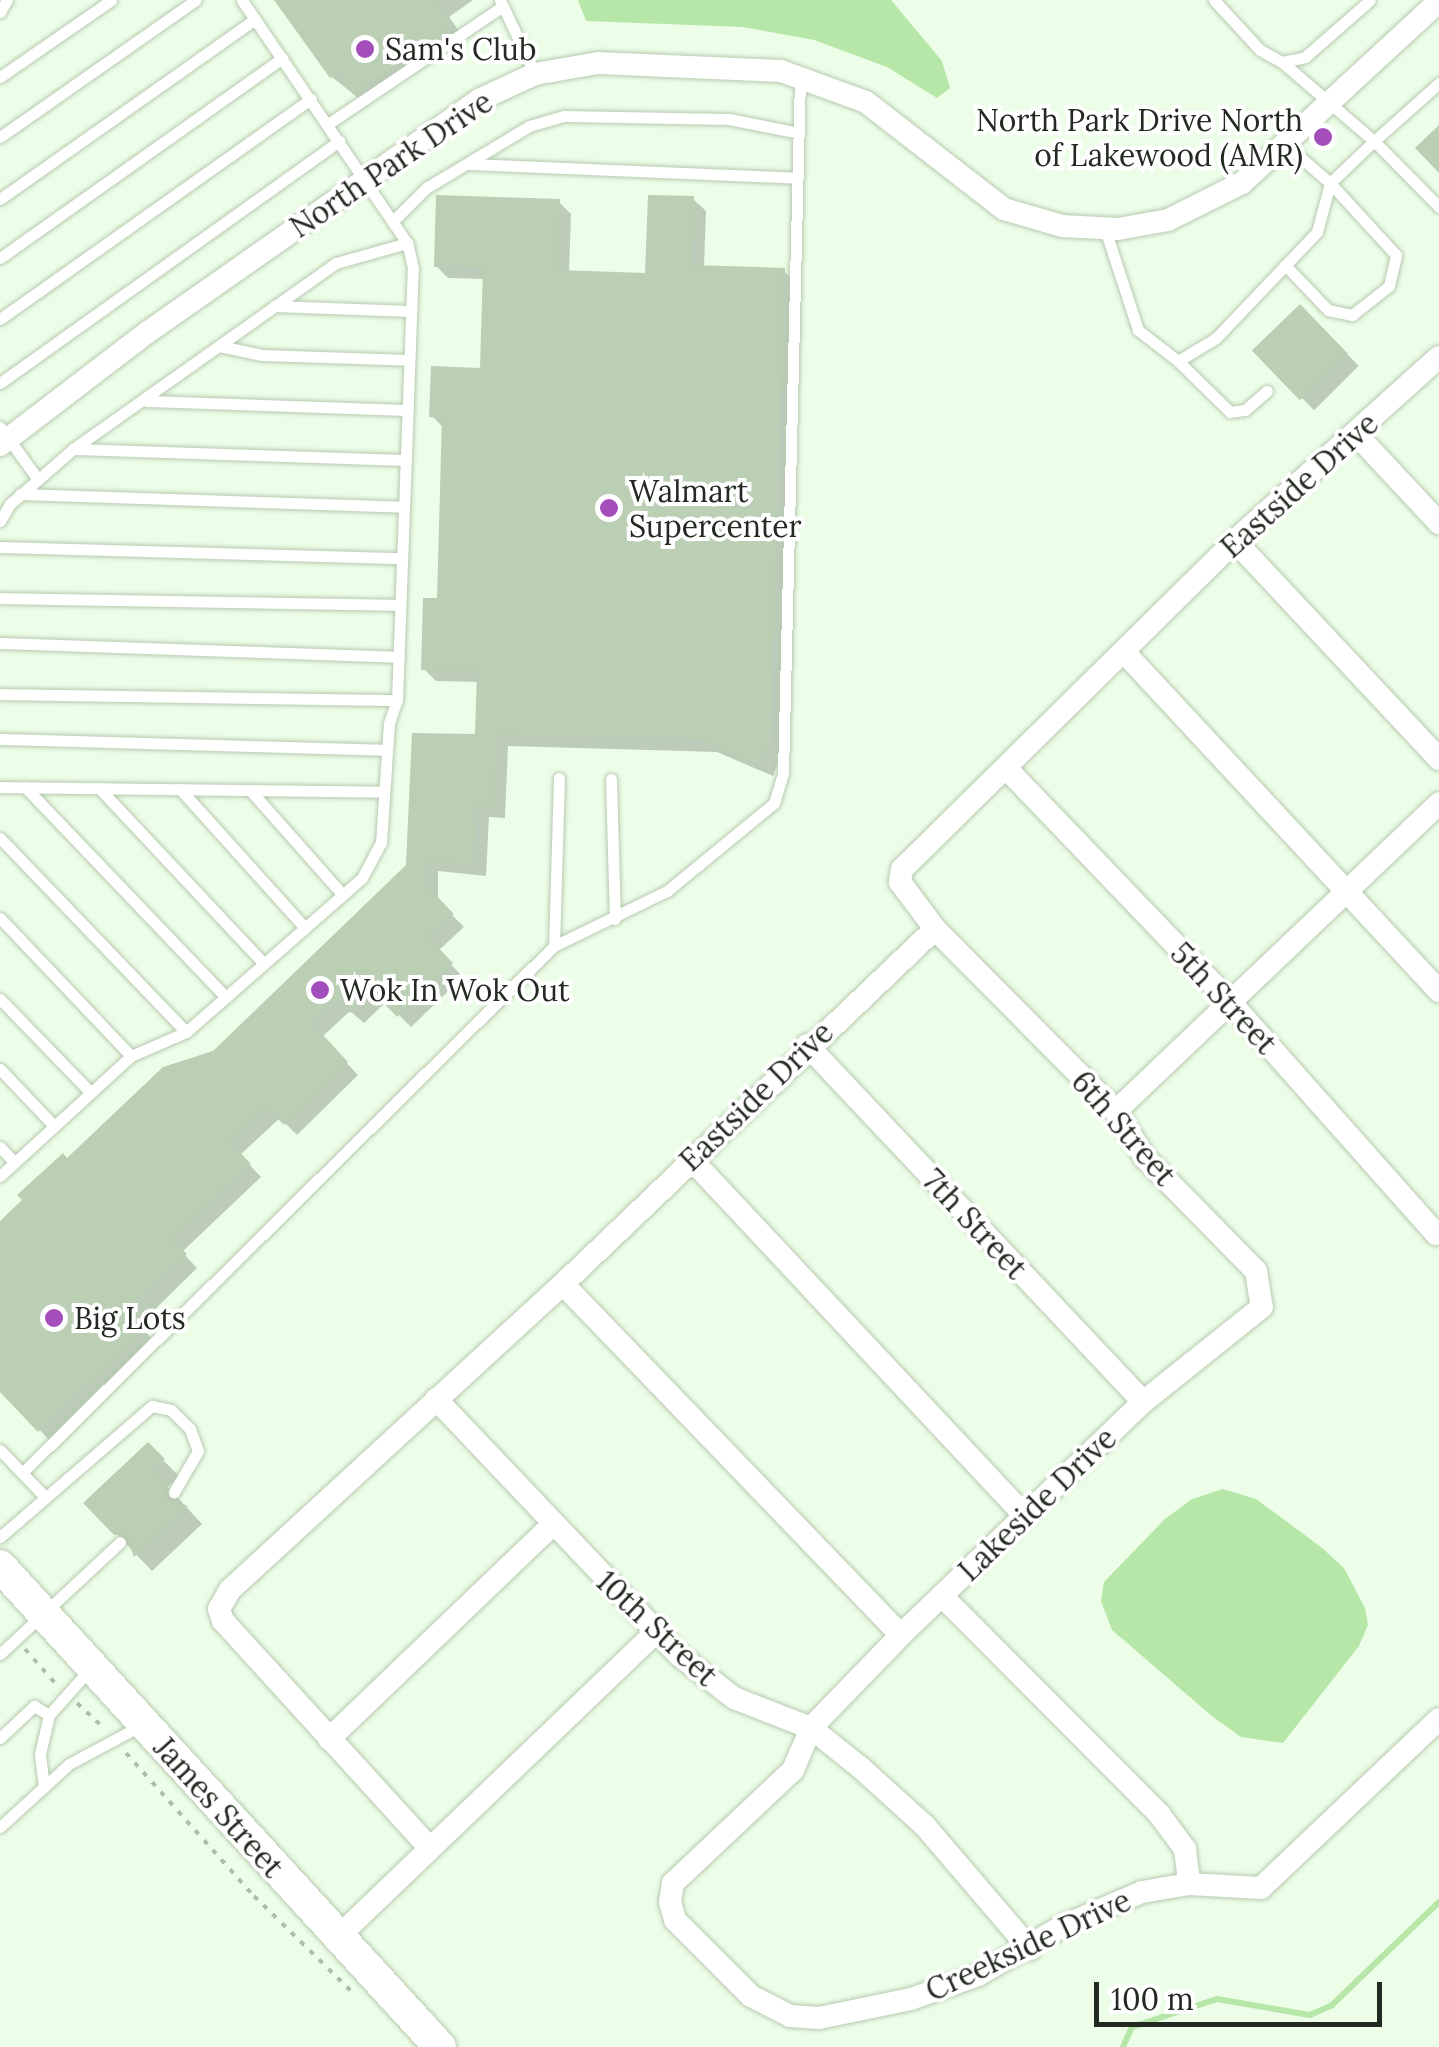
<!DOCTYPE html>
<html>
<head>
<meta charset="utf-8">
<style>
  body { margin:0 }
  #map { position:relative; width:1439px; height:2047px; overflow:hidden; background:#edfee8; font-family:Lora,serif }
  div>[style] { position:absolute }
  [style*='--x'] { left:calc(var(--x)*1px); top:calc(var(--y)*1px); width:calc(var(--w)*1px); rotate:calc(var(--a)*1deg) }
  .water>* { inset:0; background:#b6e7a8 }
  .shadow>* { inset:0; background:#0003; transform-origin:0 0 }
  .stream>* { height:6px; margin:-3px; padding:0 3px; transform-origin:3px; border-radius:3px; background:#b6e7a8 }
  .building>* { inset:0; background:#bbcfb5; transform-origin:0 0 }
  .path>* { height:4px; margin-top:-2px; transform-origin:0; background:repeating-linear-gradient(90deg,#afbdab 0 5px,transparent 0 13px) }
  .roads { filter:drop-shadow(0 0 2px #b6cab0) drop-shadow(0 0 2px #b6cab0) }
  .lane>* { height:11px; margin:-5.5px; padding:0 5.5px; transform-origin:5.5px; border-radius:5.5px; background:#fff }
  .street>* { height:22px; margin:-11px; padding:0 11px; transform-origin:11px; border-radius:11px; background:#fff }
  .secondary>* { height:32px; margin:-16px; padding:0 16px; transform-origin:16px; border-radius:16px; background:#fff }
  .dots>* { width:28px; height:28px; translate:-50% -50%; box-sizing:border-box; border:5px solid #fff; border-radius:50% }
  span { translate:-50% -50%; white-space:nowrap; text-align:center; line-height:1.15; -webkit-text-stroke:8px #fff; paint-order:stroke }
  .poi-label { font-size:30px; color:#232a21 }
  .left { translate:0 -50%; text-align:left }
  .right { translate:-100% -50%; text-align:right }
  .street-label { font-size:30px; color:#232a21 }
  .scale { position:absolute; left:1094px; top:1982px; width:288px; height:45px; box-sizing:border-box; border:5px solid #232a21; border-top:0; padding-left:12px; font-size:30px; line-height:35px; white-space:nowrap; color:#232a21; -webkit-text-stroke:8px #fff; paint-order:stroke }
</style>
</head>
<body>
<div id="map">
  <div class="water">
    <div style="clip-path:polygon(578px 0,891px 0,942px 61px,950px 88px,937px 98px,887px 67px,814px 40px,743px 27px,586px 21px)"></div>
    <div style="clip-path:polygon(1223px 1489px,1256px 1499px,1321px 1547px,1344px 1568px,1365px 1608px,1368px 1625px,1359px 1646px,1283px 1743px,1241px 1737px,1213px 1717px,1112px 1630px,1101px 1601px,1104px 1582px,1165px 1519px,1192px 1499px)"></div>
  </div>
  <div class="shadow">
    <div style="clip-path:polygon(277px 0,473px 0,449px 17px,464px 38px,367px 105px,332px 77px)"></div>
    <div style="clip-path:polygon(693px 199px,706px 211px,704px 268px,784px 271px,796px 283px,781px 756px,773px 776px,717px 752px,508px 746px,505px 818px,489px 817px,486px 876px,438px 871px,438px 901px,464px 927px,438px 951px,463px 977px,411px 1027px,386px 1002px,364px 1023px,350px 1011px,322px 1037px,358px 1075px,297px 1135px,280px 1118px,240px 1155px,261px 1177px,182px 1252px,197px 1268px,139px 1325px,156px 1343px,51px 1442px,0 1388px,0 1223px,67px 1161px,214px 1053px,408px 866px,478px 737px,479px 682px,436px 681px,424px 669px,440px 601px,444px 428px,432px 416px,483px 370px,486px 279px,448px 278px,436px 266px,559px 202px,571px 214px,569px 273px,648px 276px)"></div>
    <div style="left:1300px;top:307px;width:83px;height:63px;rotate:45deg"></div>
    <div style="clip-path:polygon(148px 1445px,179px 1476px,168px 1487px,202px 1524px,152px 1571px,87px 1503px)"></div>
  </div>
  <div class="stream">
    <div style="--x:1123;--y:2047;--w:22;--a:-66"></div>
    <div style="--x:1132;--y:2027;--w:89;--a:-18.2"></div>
    <div style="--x:1217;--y:1999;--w:94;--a:9.8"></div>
    <div style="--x:1310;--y:2015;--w:24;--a:-24"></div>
    <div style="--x:1332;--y:2005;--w:149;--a:-43.9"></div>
  </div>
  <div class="building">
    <div style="clip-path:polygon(274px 0,436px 0,454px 26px,354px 95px,338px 73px,330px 78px)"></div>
    <div style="clip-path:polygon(1439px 125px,1439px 173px,1415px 148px)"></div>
    <div style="clip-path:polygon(436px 195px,560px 199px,558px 270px,645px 273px,648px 195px,694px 196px,692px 265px,785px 268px,770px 743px,760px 766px,703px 740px,497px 735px,494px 807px,477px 806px,475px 866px,427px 860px,427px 886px,454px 914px,428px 937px,453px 963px,397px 1017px,373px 992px,350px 1013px,337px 1000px,312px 1023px,348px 1062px,284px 1125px,267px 1107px,230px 1142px,251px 1164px,172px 1239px,187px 1254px,129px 1311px,146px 1330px,38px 1432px,0 1392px,0 1221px,22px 1200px,17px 1195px,63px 1153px,67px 1158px,163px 1067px,213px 1051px,406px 865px,412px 733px,475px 734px,477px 671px,421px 670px,423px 598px,437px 598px,442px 418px,429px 417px,431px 366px,480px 368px,483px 268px,434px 267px)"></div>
    <div style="left:1300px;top:304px;width:69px;height:67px;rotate:46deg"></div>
    <div style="clip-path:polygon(148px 1442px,165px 1459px,154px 1470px,168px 1485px,166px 1497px,188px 1506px,134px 1557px,126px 1535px,114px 1535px,83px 1503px)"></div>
  </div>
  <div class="path">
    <div style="--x:25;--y:1649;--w:45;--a:48.6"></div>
    <div style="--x:77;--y:1703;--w:35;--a:43"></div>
    <div style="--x:126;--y:1753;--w:192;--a:48.2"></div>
    <div style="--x:254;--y:1896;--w:139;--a:44.4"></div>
  </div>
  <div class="roads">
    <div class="lane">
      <div style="--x:500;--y:0;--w:82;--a:64.7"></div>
      <div style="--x:1214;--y:0;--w:68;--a:47.4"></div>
      <div style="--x:1260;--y:50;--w:25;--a:29"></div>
      <div style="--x:1282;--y:62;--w:24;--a:-12"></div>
      <div style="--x:1305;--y:57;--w:86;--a:-41.2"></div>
      <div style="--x:0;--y:12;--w:14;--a:-60"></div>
      <div style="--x:1282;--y:62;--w:121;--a:40.7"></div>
      <div style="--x:1374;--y:141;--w:87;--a:-41.7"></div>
      <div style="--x:0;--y:77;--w:135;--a:-34.7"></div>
      <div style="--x:328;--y:124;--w:207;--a:-34"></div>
      <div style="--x:0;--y:137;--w:239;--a:-35"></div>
      <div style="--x:1286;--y:145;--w:58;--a:40.8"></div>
      <div style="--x:1330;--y:183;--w:61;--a:-43.7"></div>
      <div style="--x:1374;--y:141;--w:93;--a:45.4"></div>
      <div style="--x:469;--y:164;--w:329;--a:2.4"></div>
      <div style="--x:0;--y:199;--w:312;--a:-35.2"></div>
      <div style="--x:393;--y:221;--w:47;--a:-45"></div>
      <div style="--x:426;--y:188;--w:120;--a:-31"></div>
      <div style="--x:529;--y:126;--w:36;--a:-16"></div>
      <div style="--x:564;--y:116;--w:165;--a:1"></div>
      <div style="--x:729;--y:119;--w:71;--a:11.3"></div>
      <div style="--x:1105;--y:229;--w:106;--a:71.9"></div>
      <div style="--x:1138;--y:330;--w:51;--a:37.8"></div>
      <div style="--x:1178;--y:361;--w:44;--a:-31.2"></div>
      <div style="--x:1216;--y:338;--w:146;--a:-46.4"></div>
      <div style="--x:1317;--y:232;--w:51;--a:-75.1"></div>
      <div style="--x:0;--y:258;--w:346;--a:-35.3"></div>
      <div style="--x:1285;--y:265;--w:62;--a:46.3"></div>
      <div style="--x:1328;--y:310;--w:25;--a:12"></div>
      <div style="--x:1352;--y:315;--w:47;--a:-38.1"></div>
      <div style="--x:1389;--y:286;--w:32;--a:-77"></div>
      <div style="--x:1396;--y:255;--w:98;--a:-132.5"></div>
      <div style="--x:274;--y:306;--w:136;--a:2.1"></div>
      <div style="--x:0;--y:319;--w:381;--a:-35.3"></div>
      <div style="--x:219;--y:346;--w:44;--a:11.8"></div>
      <div style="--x:262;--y:355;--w:147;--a:1.9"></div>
      <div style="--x:1178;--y:361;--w:73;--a:44.4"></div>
      <div style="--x:1230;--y:412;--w:15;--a:-8"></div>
      <div style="--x:1245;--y:410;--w:29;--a:-41"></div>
      <div style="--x:0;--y:383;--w:417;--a:-35.5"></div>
      <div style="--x:147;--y:401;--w:261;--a:2"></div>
      <div style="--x:0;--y:427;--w:63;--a:54"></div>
      <div style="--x:73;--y:449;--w:333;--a:1.9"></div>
      <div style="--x:20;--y:494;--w:384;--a:1.9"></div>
      <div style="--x:0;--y:521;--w:20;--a:-60"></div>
      <div style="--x:10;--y:504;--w:84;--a:-41.1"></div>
      <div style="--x:73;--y:449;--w:322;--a:-35.3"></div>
      <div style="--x:336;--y:263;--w:74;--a:-15.7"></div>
      <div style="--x:0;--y:547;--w:402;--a:1.6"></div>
      <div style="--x:0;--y:598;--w:400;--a:1"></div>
      <div style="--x:0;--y:643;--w:399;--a:2"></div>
      <div style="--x:0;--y:694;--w:397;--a:0.9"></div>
      <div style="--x:0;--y:739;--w:387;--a:1.6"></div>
      <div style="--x:611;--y:779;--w:140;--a:88.4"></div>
      <div style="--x:0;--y:787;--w:383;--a:0.7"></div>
      <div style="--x:25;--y:787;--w:291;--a:46.3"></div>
      <div style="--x:99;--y:788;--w:241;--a:46.8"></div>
      <div style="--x:180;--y:789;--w:187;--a:48"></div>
      <div style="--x:250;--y:790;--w:140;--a:48.5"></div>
      <div style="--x:0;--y:838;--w:269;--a:46.2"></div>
      <div style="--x:0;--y:918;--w:190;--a:46.5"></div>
      <div style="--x:554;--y:946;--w:168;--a:-88.3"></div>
      <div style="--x:0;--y:999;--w:129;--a:45.9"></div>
      <div style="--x:0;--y:1069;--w:79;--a:46.5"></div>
      <div style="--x:0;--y:1147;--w:21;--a:47"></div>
      <div style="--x:0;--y:1176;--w:178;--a:-42.5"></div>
      <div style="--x:131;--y:1056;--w:60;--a:-23.6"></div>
      <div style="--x:186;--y:1032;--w:234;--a:-41.2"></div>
      <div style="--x:362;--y:878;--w:40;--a:-62"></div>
      <div style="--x:381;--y:843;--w:120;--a:-86.2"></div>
      <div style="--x:389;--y:723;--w:24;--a:-71"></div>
      <div style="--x:397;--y:700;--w:432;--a:-87.9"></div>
      <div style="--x:413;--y:268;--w:26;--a:-103"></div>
      <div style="--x:407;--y:243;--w:294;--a:-124.2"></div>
      <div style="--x:0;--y:1450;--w:65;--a:46.2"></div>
      <div style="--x:22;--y:1473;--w:749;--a:-44.73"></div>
      <div style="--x:554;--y:946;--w:126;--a:-26"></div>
      <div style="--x:667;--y:891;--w:139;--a:-39.4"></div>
      <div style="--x:774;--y:803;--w:31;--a:-73"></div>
      <div style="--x:783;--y:773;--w:696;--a:-88.6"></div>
      <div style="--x:0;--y:1537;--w:201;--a:-40.8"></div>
      <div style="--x:152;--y:1406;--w:19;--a:12"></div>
      <div style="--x:171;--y:1410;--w:27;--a:45"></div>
      <div style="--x:190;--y:1429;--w:23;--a:70"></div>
      <div style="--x:198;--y:1451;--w:48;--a:120.3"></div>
      <div style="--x:0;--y:1654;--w:164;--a:-43"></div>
      <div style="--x:0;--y:1738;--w:47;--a:-43.3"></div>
      <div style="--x:34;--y:1706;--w:17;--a:31"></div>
      <div style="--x:44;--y:1787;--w:33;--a:-97"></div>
      <div style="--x:40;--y:1754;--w:40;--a:-77"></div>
      <div style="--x:49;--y:1715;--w:60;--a:-48.4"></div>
      <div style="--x:0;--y:1827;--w:93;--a:-42.4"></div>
      <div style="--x:69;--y:1764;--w:81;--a:-28.2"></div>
    </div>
    <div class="street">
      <div style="--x:1439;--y:357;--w:275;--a:138"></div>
      <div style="--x:1235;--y:541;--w:467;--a:135.4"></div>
      <div style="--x:902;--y:869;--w:13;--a:99"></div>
      <div style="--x:900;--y:882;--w:59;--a:53.3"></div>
      <div style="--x:935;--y:929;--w:257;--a:45.2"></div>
      <div style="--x:1116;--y:1111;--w:55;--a:58.3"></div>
      <div style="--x:1145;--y:1158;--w:158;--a:45.5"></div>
      <div style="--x:1256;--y:1271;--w:36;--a:81"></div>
      <div style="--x:1262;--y:1307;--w:152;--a:141.4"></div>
      <div style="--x:1143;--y:1402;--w:336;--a:136.1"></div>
      <div style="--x:901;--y:1635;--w:129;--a:134.1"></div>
      <div style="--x:811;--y:1728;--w:46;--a:113.2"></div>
      <div style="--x:793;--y:1770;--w:165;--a:136.7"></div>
      <div style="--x:673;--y:1883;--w:19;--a:99"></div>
      <div style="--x:670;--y:1902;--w:19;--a:74"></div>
      <div style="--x:675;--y:1920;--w:107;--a:45"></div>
      <div style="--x:751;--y:1996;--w:44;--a:27.1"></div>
      <div style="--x:790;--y:2016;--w:29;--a:4"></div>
      <div style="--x:819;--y:2018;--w:94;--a:-11.7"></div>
      <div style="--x:911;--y:1999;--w:71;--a:-19.7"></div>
      <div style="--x:978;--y:1975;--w:98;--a:-30"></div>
      <div style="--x:1063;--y:1926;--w:86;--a:-23.3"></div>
      <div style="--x:1142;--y:1892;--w:48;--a:-9.7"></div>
      <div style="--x:1189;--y:1884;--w:72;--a:3.2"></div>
      <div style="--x:1261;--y:1888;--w:245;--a:-43.5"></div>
      <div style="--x:1356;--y:434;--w:122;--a:47"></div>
      <div style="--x:0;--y:445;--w:186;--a:-37.4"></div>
      <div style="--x:148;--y:332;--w:406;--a:-35"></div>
      <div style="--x:481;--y:99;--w:60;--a:-24.8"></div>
      <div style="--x:535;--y:74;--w:64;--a:-9.9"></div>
      <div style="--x:598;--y:63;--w:183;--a:2.5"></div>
      <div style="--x:781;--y:71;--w:90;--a:20"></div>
      <div style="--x:866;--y:102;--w:175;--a:37.8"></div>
      <div style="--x:1004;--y:209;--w:60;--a:16.3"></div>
      <div style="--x:1062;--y:226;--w:56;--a:3.1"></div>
      <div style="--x:1118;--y:229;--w:51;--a:-10.2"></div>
      <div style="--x:1168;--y:220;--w:83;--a:-26.6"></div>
      <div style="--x:1242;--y:183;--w:268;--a:-42.7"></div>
      <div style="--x:1235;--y:541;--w:299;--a:46.9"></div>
      <div style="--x:1124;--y:652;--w:463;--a:47.1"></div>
      <div style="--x:1006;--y:768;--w:325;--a:46.2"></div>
      <div style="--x:1231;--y:1003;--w:309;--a:48.4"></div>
      <div style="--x:807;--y:1045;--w:490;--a:46.7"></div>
      <div style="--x:1116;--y:1111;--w:446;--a:-43.6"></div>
      <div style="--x:691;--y:1159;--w:489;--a:46.9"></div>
      <div style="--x:563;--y:1284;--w:487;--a:46.1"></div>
      <div style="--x:436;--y:1399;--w:353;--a:46.5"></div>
      <div style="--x:679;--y:1655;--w:70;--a:38"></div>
      <div style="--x:734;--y:1698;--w:83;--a:21.3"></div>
      <div style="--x:811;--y:1728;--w:64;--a:38.7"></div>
      <div style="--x:861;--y:1768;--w:86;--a:42.2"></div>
      <div style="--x:925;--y:1826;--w:162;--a:49.5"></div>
      <div style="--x:942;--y:1596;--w:308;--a:45.1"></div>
      <div style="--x:1159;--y:1814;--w:44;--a:53.4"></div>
      <div style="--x:1185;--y:1849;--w:35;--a:83"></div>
      <div style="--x:329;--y:1739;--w:308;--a:-43.8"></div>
      <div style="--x:427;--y:1845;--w:303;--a:-132.3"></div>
      <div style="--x:223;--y:1621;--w:13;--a:-108"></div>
      <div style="--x:219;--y:1609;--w:22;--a:-60"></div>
      <div style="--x:230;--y:1590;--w:452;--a:-42.6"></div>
      <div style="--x:563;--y:1284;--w:514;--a:-43.66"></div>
      <div style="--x:338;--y:1937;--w:443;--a:-43.8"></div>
    </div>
    <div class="secondary">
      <div style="--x:0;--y:1566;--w:652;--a:47.55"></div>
    </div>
  </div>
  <div class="dots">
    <div style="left:365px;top:49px;background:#a44ebb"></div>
    <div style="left:1323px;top:137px;background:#a44ebb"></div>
    <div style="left:609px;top:508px;background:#a44ebb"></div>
    <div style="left:320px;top:990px;background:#a44ebb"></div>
    <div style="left:54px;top:1318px;background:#a44ebb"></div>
  </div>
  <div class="poi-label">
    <span class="left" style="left:385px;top:49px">Sam's Club</span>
    <span class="right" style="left:1303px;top:137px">North Park Drive North<br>of Lakewood (AMR)</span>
    <span class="left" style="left:629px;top:508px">Walmart<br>Supercenter</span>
    <span class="left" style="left:340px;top:990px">Wok In Wok Out</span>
    <span class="left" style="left:74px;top:1318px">Big Lots</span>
  </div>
  <div class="street-label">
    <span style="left:391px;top:164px;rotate:-34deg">North Park Drive</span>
    <span style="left:1299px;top:485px;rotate:-42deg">Eastside Drive</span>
    <span style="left:1224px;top:998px;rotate:47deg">5th Street</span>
    <span style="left:756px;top:1096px;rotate:-44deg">Eastside Drive</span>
    <span style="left:1124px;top:1128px;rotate:49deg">6th Street</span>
    <span style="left:975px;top:1224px;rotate:47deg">7th Street</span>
    <span style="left:1037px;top:1504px;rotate:-44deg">Lakeside Drive</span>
    <span style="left:657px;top:1628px;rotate:43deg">10th Street</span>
    <span style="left:219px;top:1807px;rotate:48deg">James Street</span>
    <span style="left:1028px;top:1945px;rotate:-25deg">Creekside Drive</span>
  </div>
  <div class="scale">100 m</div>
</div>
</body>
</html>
